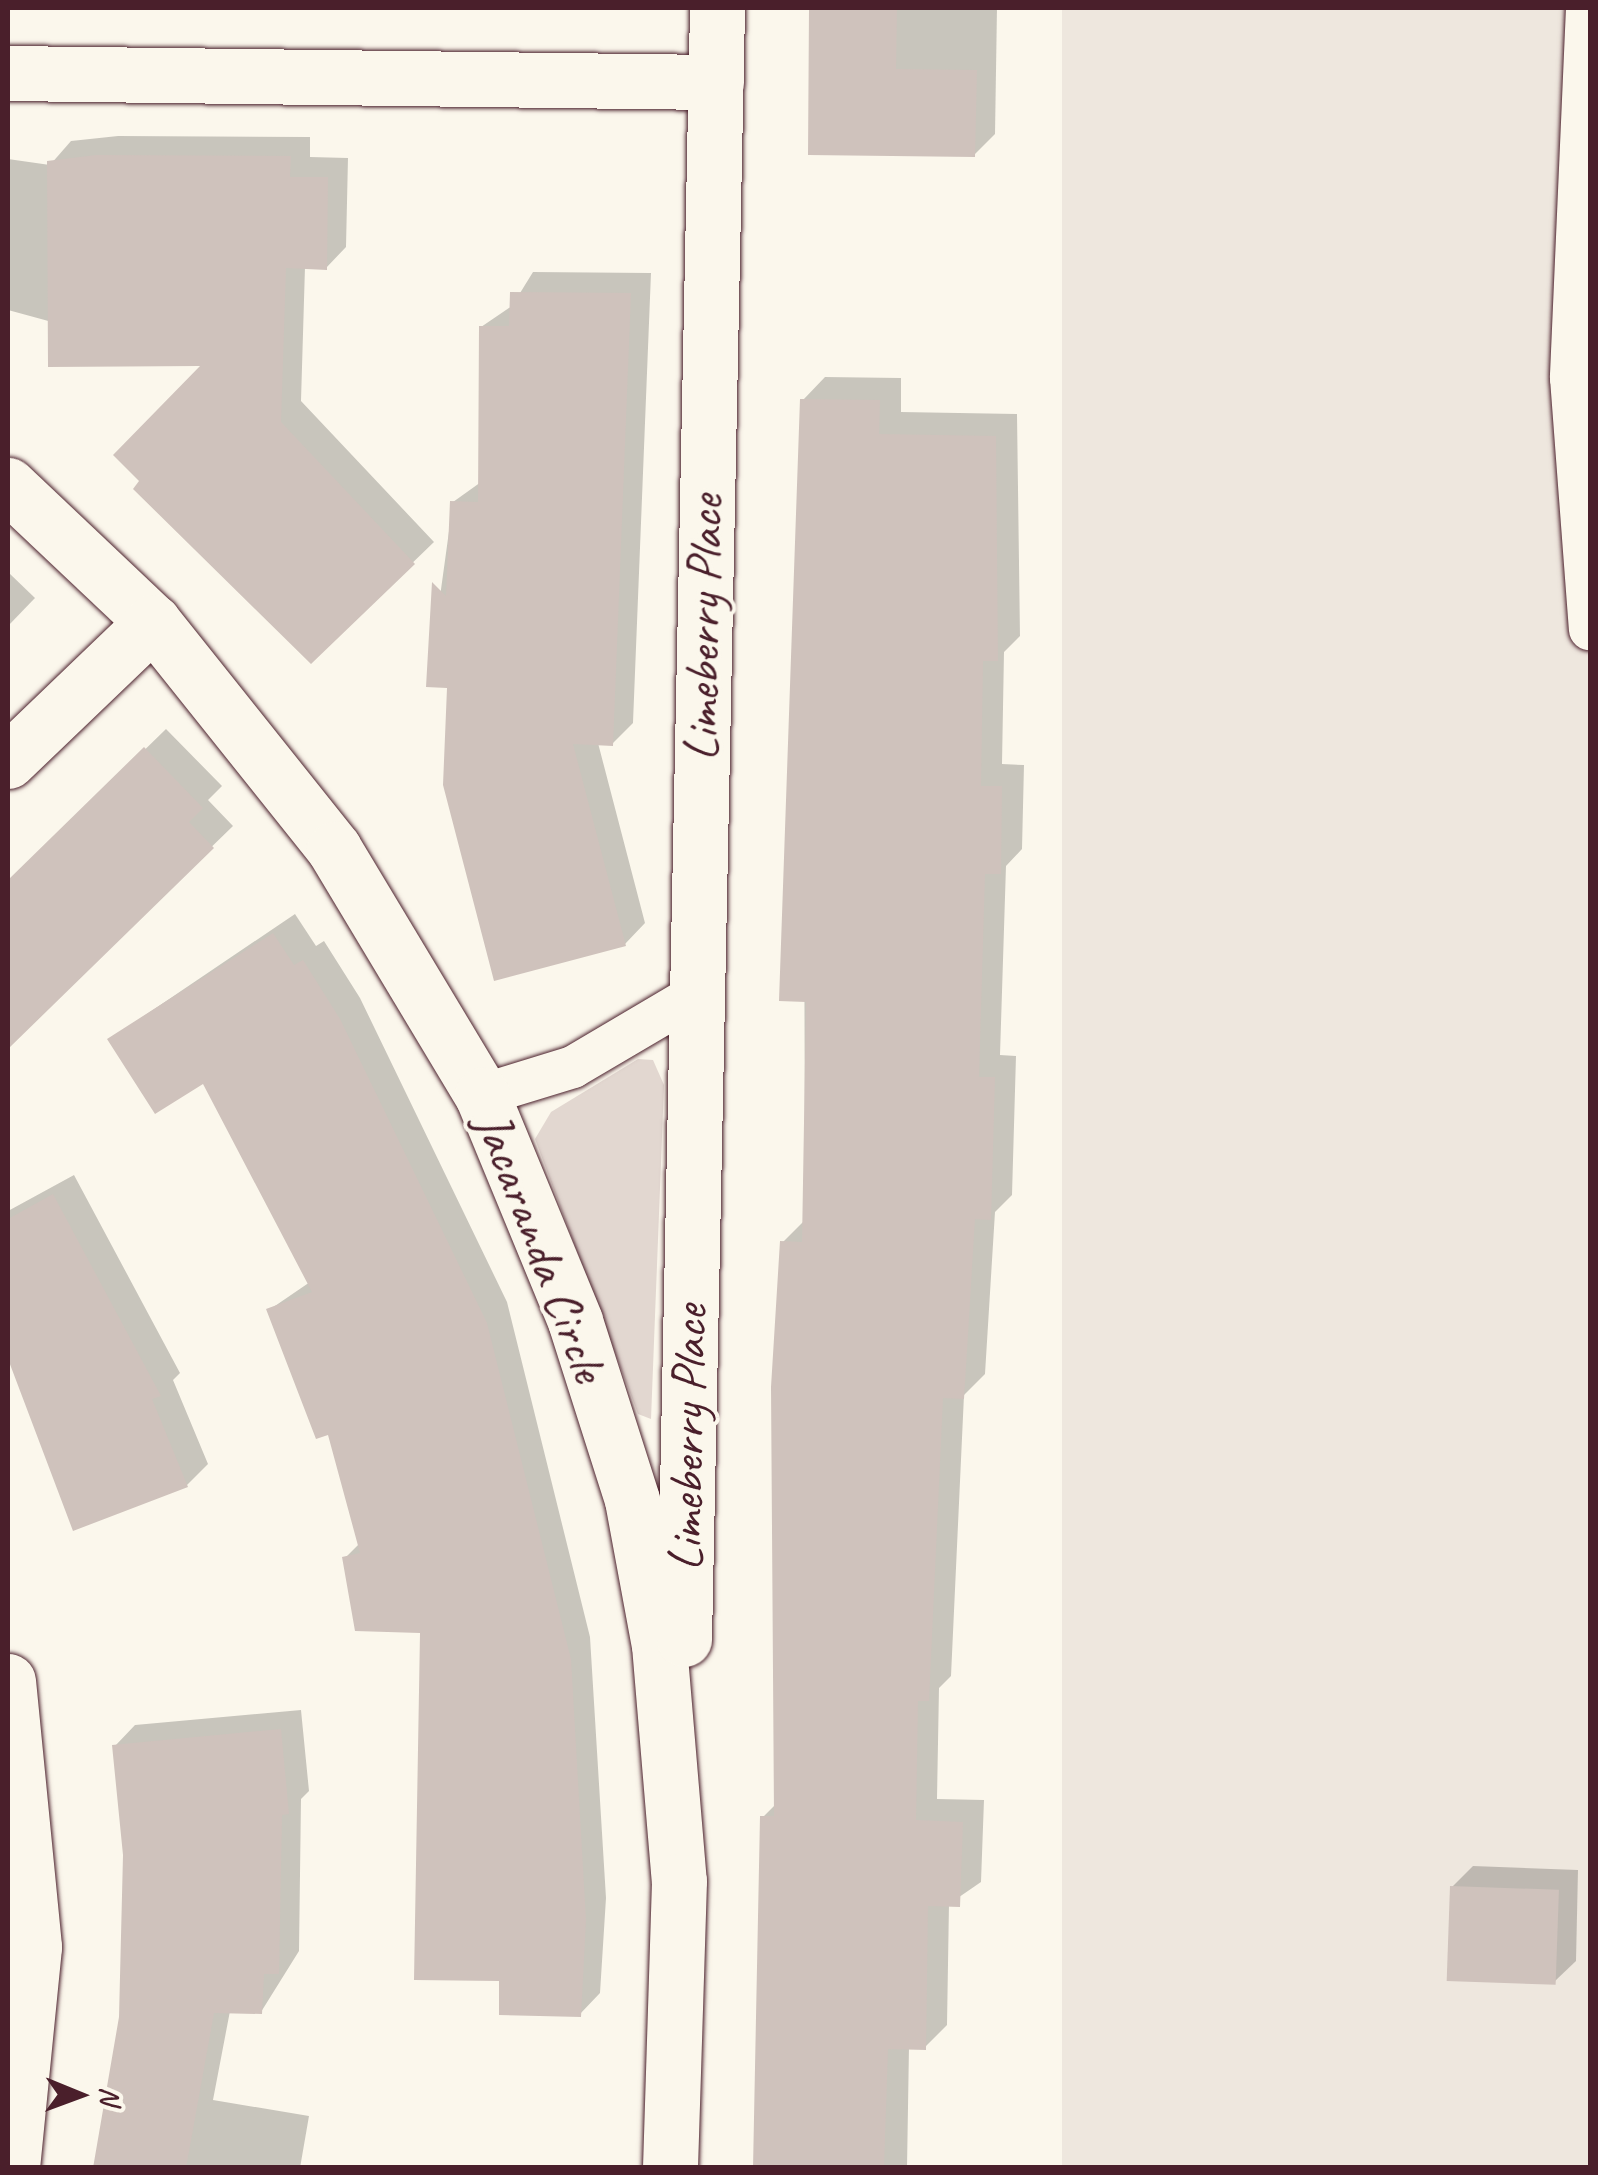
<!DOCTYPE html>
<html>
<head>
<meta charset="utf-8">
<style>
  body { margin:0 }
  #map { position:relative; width:1598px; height:2175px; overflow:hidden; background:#fbf7ec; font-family:Caveat,sans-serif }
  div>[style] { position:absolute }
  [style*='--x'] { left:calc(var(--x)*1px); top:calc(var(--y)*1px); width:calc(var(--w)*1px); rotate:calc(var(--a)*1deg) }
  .built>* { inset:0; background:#eee7de; transform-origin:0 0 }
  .green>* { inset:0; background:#e2d7d0 }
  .shadow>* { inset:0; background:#0003 }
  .building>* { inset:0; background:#cfc2bc; transform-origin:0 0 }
  .roads { filter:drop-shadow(0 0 2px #4a1f2b) drop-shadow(0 0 2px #4a1f2b) }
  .service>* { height:42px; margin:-21px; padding:0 21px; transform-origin:21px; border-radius:21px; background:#fbf7ec }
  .minor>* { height:55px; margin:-27.5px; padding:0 27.5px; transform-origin:27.5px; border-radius:27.5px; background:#fbf7ec }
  span { translate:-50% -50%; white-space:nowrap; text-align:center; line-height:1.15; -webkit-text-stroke:8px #fbf7ec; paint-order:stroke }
  .street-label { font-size:50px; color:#4a1f2b }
  .frame { position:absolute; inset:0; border:10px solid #4a1f2b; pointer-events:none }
  .north { position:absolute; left:30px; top:2045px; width:100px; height:100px; -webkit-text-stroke:8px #fbf7ec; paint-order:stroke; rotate:91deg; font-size:28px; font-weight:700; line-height:40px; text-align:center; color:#4a1f2b }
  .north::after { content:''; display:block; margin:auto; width:35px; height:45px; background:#4a1f2b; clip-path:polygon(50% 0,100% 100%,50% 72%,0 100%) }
</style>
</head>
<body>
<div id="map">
  <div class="built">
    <div style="left:1062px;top:8px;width:528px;height:2159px"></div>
  </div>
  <div class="green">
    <div style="clip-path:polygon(638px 1059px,653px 1060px,664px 1085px,651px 1419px,638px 1414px,535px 1139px,551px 1112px)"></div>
  </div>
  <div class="shadow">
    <div style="clip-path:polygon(809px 8px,997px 8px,995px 134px,974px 155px,811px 153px)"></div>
    <div style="clip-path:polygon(118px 136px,310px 137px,310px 157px,348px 158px,346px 247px,326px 268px,305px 267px,301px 401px,434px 542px,311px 661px,143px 481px,206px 364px,8px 310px,8px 159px,50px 165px,71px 141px)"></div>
    <div style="clip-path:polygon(533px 272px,651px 273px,633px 723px,612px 744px,598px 743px,645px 923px,625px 944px,450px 686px,428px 684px,453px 502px,481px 482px,481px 327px,512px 306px)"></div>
    <div style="clip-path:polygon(825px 377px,901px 378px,901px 412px,1017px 414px,1020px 636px,1004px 652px,1002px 764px,1024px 765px,1022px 849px,1006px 866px,1000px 1055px,1016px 1056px,1012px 1195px,995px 1212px,985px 1374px,964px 1395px,951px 1676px,939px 1688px,937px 1799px,984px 1800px,981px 1882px,949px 1904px,947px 2025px,925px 2047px,909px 2047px,907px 2168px,756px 2168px,763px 1817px,777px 1803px,783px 1242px,805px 1220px,803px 400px)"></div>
    <div style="clip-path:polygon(8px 572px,35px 598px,8px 626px)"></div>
    <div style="clip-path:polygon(166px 729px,222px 786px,208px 800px,233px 826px,8px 1045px,8px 883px)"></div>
    <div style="clip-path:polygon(295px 914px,316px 946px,324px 941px,360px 998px,507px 1302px,590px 1637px,606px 1898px,600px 1993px,580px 2014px,502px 1979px,423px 1631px,345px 1558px,360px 1543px,330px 1431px,269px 1310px,310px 1282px,204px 1081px,110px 1039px)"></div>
    <div style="clip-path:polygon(74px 1175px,180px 1373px,173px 1380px,208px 1464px,187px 1485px,74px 1528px,8px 1352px,8px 1211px)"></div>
    <div style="clip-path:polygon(301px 1710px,309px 1791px,301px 1799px,299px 1951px,261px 2012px,230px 2011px,213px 2100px,309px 2116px,300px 2168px,96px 2168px,121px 2017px,126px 1855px,115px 1746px,135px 1725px)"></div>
    <div style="clip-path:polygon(1473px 1866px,1578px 1870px,1576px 1961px,1555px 1981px,1452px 1887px)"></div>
  </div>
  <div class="building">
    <div style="clip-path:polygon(809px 8px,897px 8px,896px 69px,977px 70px,975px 157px,808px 155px)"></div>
    <div style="clip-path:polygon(96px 155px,291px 156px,290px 177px,328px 177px,327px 270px,286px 268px,281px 422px,415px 564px,311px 664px,133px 489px,139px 481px,113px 455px,200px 366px,48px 367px,47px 161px)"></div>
    <div style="clip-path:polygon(510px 292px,631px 293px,613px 746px,573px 744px,626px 946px,494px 981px,443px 785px,447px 688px,426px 687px,432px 582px,446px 596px,450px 501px,478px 502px,479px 326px,509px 326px)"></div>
    <div style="clip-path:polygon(800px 399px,880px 400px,879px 434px,996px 436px,998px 661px,983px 661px,981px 786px,1002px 786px,1001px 874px,985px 874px,979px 1077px,995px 1077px,991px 1220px,975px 1219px,964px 1399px,943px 1398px,929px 1701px,918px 1701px,916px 1820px,963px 1822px,960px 1907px,928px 1906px,926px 2050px,888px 2049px,884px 2168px,753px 2168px,760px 1816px,774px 1816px,771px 1387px,780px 1241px,802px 1242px,806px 1002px,779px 1001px)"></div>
    <div style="clip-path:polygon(144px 747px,203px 808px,189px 822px,214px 848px,8px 1049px,8px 880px)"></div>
    <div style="clip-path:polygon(273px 933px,294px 965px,303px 960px,340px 1019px,487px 1323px,571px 1659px,586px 1920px,581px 2017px,499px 2015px,499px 1981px,414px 1980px,420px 1633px,355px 1631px,342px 1557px,360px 1553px,328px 1435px,316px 1439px,266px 1309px,312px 1292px,203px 1084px,155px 1114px,107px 1039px)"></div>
    <div style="clip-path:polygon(53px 1194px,161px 1396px,152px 1399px,188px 1487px,73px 1531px,8px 1359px,8px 1219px)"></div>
    <div style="clip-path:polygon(281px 1729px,289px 1814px,282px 1815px,279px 1974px,264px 1974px,262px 2014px,214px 2013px,186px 2168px,93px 2168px,119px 2017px,123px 1855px,112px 1745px)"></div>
    <div style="left:1450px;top:1886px;width:109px;height:95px;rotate:2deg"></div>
  </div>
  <div class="roads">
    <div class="service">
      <div style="--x:1587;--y:8;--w:370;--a:92.5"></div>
      <div style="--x:1571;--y:378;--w:19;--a:0"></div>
      <div style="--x:1571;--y:378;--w:252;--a:85.7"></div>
      <div style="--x:482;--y:1095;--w:95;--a:-17.1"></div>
      <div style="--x:573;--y:1067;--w:142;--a:-30.5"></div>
    </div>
    <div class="minor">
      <div style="--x:8;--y:73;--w:708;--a:0.73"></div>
      <div style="--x:8;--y:485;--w:199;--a:43.4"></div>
      <div style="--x:153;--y:622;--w:290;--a:51.4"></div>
      <div style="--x:334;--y:849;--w:287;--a:59"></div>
      <div style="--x:482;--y:1095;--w:244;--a:67.6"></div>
      <div style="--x:575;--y:1321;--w:188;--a:72.3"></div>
      <div style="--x:632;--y:1500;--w:147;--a:79.5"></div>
      <div style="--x:659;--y:1645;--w:237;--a:85.2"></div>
      <div style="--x:679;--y:1881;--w:287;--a:91.8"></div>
      <div style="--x:8;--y:761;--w:201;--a:-43.8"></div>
      <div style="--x:684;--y:1639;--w:1631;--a:-88.84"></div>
      <div style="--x:8;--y:1681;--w:267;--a:84.4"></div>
      <div style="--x:34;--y:1947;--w:222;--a:95.7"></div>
    </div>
  </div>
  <div class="street-label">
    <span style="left:703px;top:628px;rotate:-89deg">Limeberry Place</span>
    <span style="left:541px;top:1247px;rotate:69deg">Jacaranda Circle</span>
    <span style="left:687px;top:1438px;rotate:-89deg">Limeberry Place</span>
  </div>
  <div class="frame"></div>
  <div class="north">N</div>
</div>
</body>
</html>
